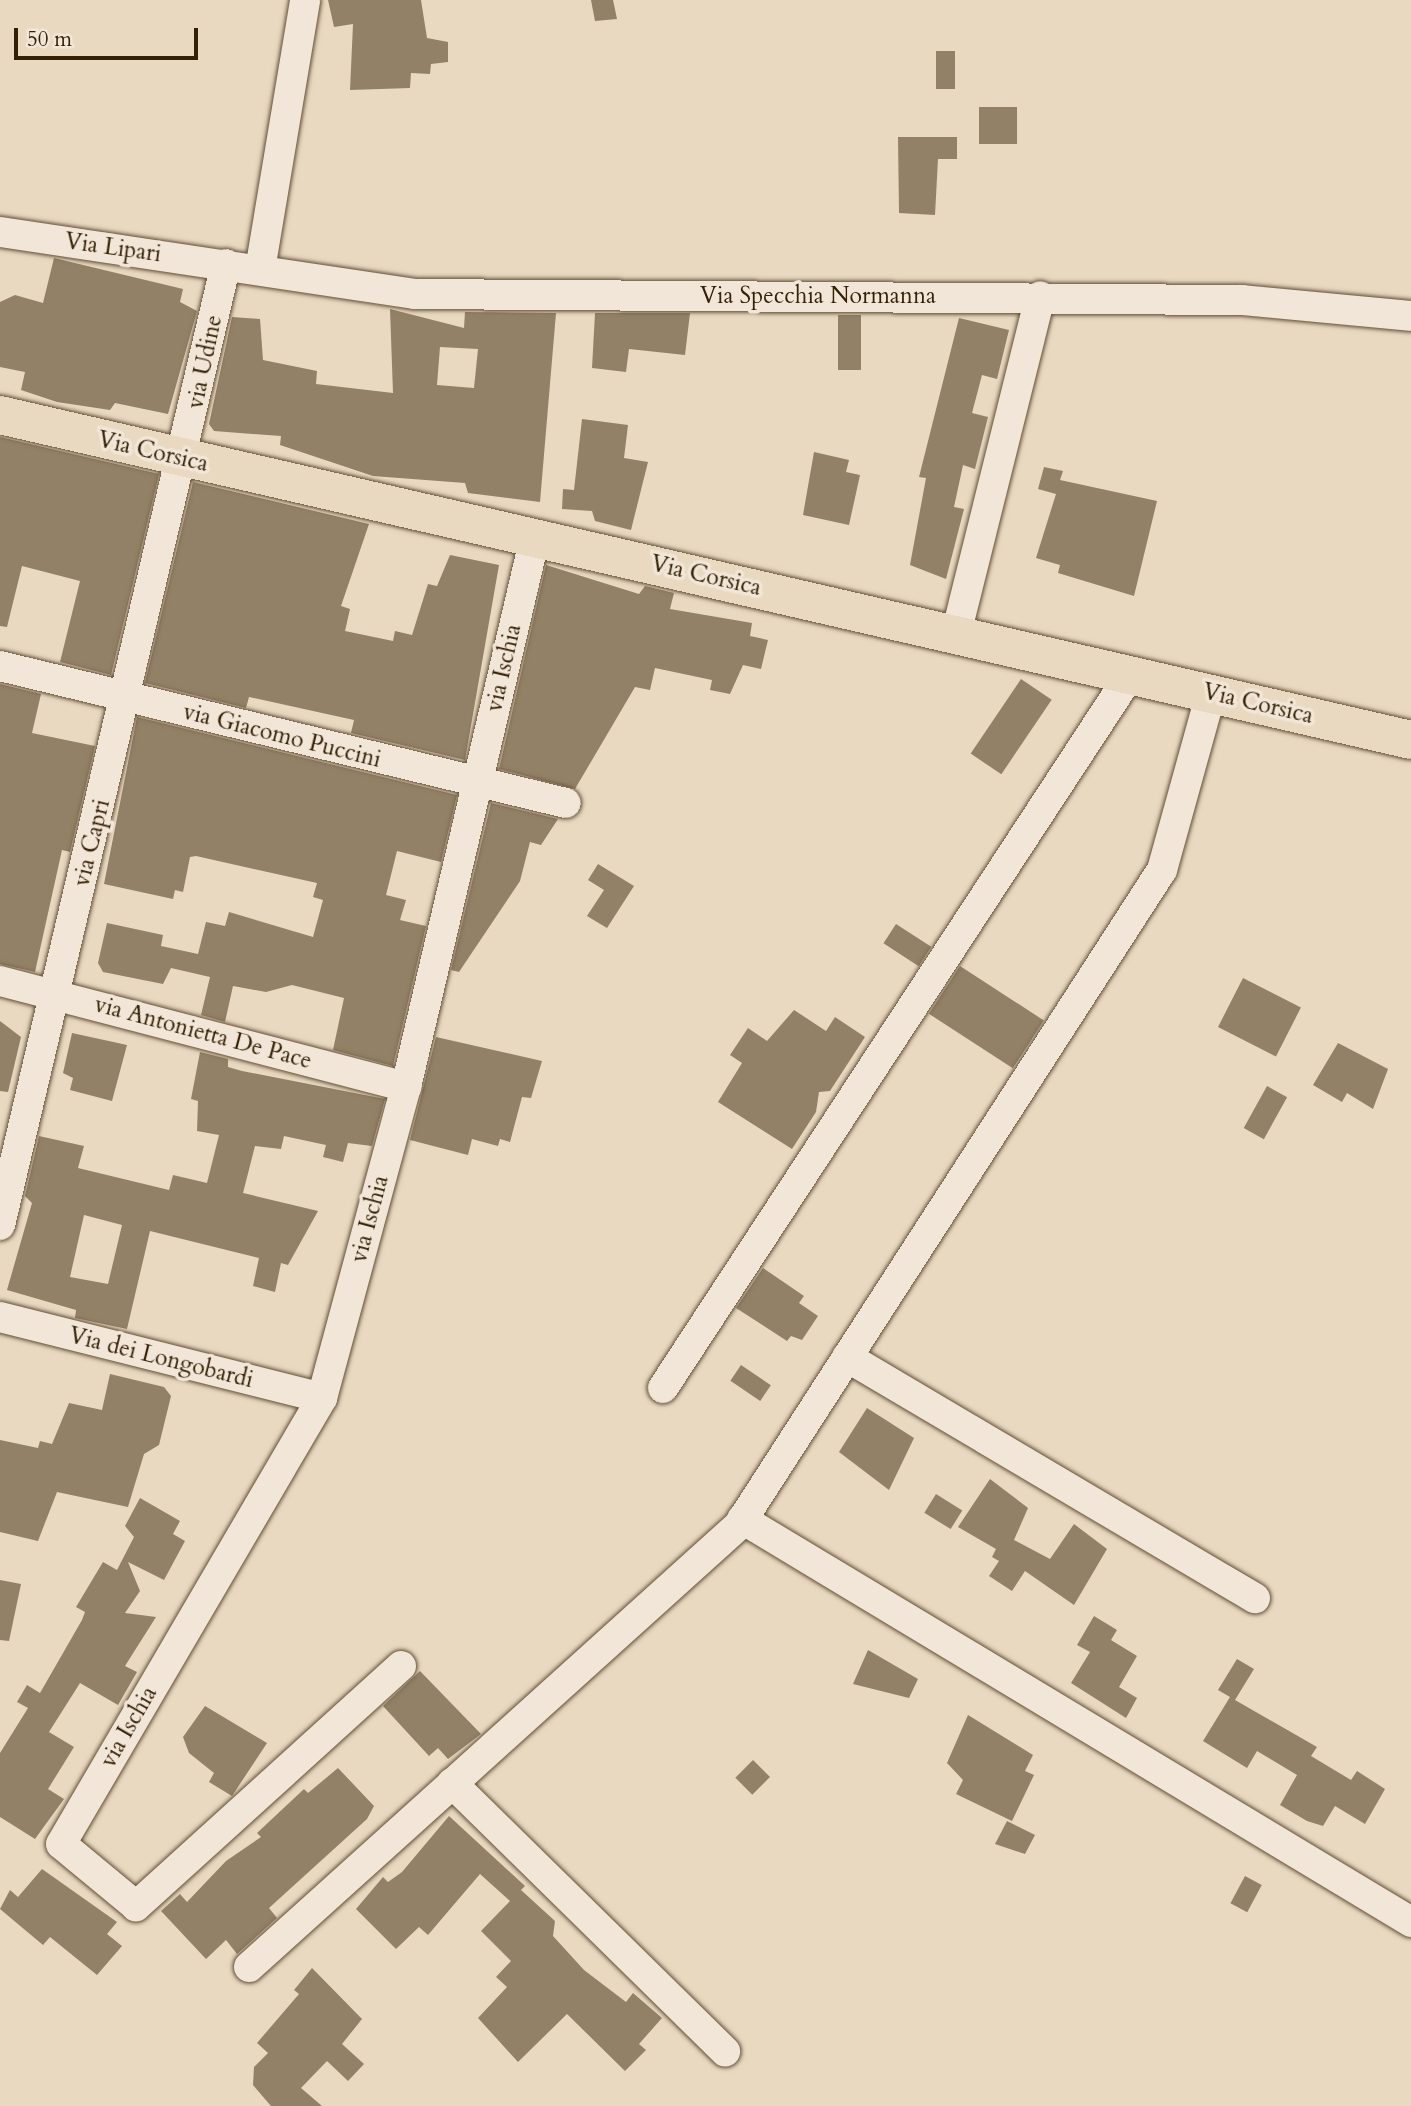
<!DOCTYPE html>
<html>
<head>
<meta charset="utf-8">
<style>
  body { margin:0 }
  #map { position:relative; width:1411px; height:2106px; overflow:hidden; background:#e9d9c1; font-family:Cardo,serif }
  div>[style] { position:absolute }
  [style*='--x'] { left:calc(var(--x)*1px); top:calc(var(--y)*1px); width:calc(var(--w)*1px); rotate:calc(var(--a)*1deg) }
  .building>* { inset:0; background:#928067; transform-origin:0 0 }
  .roads { filter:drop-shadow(0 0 2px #614e34) drop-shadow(0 0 2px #614e34) }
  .minor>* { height:30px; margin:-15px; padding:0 15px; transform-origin:15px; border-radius:15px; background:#f1e6d7 }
  .major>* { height:38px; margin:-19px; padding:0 19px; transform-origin:19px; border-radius:19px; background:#e9d9c1 }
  span { translate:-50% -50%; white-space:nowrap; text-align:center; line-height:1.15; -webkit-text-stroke:7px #f1e6d7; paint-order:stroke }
  .street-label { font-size:23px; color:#342005 }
  .scale { position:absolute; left:14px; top:28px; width:184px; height:32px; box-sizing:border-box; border:4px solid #342005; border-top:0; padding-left:9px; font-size:21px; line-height:24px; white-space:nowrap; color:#342005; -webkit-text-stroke:5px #f1e6d7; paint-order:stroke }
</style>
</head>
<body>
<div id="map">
  <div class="building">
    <div style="clip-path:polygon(328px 0,421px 0,427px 38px,448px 42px,448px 62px,431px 64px,430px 74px,411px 73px,410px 88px,350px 90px,353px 24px,334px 27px)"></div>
    <div style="clip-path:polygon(591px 0,613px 0,617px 19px,595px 21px)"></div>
    <div style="left:936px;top:51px;width:19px;height:38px"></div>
    <div style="left:979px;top:107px;width:38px;height:37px"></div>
    <div style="clip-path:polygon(898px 137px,957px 137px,957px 159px,938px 159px,935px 215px,899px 213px)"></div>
    <div style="clip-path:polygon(54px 258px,183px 289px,180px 302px,197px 311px,168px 414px,115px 403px,110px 410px,57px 402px,21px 390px,25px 372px,0 367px,0 302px,15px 295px,43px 303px)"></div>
    <div style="clip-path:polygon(evenodd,390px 309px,464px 328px,465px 312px,556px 313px,540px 502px,468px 493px,465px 483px,373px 476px,280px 445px,281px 436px,214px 431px,209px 424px,232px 317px,260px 319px,263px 360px,317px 371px,316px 384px,393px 393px,390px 309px,440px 347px,478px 349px,474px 388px,437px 385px,440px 347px)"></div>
    <div style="clip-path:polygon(595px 313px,690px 313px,685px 355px,629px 349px,626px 372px,592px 368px)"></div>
    <div style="left:838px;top:315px;width:23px;height:55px"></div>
    <div style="clip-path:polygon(959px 318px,1009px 330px,997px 379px,982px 375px,972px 413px,988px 417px,975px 469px,963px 465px,954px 507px,964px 509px,946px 579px,910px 565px,926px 478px,919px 477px)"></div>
    <div style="clip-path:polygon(582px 419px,628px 425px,624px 458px,648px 462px,631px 530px,595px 521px,592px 511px,562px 509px,563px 489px,574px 490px)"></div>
    <div style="clip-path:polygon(0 437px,159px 474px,111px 675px,60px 662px,80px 581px,22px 566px,7px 627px,0 626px)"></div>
    <div style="clip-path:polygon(814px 452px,849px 460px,846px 472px,860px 475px,849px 525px,803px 515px)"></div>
    <div style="clip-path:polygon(1044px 467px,1063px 471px,1060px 480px,1157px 501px,1134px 596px,1058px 573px,1060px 565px,1036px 558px,1056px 494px,1038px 489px)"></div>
    <div style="clip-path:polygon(193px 482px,369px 524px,341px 606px,350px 609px,345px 631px,393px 641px,395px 631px,412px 635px,428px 584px,437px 586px,450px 555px,499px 565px,465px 760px,351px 733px,354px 720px,249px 697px,246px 708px,145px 683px)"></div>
    <div style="clip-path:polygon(546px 565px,639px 594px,645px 586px,674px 593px,670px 609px,752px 623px,750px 636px,768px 640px,761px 669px,743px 665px,730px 694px,710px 690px,712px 680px,655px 668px,650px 690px,635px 687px,575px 789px,499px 769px)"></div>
    <div style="left:1021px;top:679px;width:37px;height:90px;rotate:34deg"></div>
    <div style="clip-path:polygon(0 684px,41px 694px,32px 733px,95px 746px,70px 852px,62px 850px,35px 972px,0 964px)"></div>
    <div style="clip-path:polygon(137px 717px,457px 795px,441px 862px,397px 851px,386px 895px,406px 900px,400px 920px,426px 926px,393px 1066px,333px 1050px,344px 998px,292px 985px,266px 992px,233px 986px,225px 1022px,201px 1015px,210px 977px,171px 968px,163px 984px,103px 972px,98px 963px,107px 923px,163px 935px,161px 946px,198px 954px,206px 922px,225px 926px,229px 912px,313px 937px,323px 900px,313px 897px,317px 883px,196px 856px,190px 857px,183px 892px,175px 890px,173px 899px,104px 884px)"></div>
    <div style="clip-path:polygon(491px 803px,558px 819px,541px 845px,530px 842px,520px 881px,459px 972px,451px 970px)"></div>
    <div style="clip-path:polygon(598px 864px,634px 886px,607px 928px,587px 916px,604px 890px,588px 880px)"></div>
    <div style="left:896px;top:924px;width:42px;height:23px;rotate:33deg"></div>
    <div style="left:960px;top:966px;width:100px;height:57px;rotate:33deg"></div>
    <div style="left:1243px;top:978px;width:65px;height:55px;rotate:27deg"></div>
    <div style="clip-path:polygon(794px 1010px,826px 1031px,835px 1017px,865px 1037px,830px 1091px,819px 1092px,816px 1112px,792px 1149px,718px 1102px,742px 1063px,730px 1055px,748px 1028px,767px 1041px)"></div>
    <div style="clip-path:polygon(0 1021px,21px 1037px,8px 1092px,0 1091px)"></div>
    <div style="clip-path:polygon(72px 1033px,127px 1045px,112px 1101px,70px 1090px,73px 1078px,63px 1073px)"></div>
    <div style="clip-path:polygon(436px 1037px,542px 1061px,531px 1098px,522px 1097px,510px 1142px,500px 1139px,498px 1146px,472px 1139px,468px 1155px,410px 1140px)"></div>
    <div style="clip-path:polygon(1338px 1043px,1388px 1069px,1373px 1109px,1347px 1093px,1342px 1102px,1313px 1085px)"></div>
    <div style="clip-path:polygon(evenodd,200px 1052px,228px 1059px,228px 1067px,242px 1071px,385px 1099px,372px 1146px,348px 1143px,343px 1162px,323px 1157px,326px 1145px,284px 1136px,281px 1149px,255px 1146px,243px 1193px,318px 1211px,288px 1265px,281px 1263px,275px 1292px,253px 1286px,259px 1258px,150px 1231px,127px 1329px,75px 1318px,76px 1310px,7px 1290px,32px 1203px,25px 1196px,39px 1136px,84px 1146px,78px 1168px,169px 1190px,173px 1175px,207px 1183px,219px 1135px,197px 1131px,198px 1101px,191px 1099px,200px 1052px,84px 1215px,122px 1225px,108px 1284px,70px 1277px,84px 1215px)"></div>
    <div style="left:1267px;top:1086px;width:23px;height:48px;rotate:29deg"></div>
    <div style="clip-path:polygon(763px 1268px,804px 1296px,799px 1303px,818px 1316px,802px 1340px,791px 1336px,787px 1341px,736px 1308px)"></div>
    <div style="left:741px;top:1365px;width:36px;height:19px;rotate:34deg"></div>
    <div style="clip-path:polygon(110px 1374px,164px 1387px,171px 1396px,159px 1445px,144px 1454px,128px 1507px,57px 1492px,38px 1541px,0 1532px,0 1440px,38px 1448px,40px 1441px,52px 1444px,69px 1403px,102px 1410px)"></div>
    <div style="clip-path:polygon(867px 1408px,914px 1438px,889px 1490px,839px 1452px)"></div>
    <div style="clip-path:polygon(990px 1479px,1028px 1508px,1014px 1540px,1050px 1559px,1074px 1524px,1107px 1549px,1074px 1605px,1025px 1571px,1012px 1591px,989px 1576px,999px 1561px,992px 1557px,996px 1549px,958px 1527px)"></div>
    <div style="left:936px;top:1494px;width:31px;height:22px;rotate:32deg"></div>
    <div style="clip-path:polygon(140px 1498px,180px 1521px,173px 1534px,185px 1541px,164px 1580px,128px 1562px,140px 1591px,125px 1613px,156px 1617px,125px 1666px,137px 1672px,118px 1705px,80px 1683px,49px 1732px,74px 1747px,48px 1789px,64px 1799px,35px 1839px,0 1817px,0 1753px,28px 1708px,17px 1702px,27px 1685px,40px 1693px,82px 1620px,85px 1612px,76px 1607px,103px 1562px,117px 1570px,134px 1537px,125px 1526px)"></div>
    <div style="clip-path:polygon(0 1580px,21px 1584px,9px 1641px,0 1640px)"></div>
    <div style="clip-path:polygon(1094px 1616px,1117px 1630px,1111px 1640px,1137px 1656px,1119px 1687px,1137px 1698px,1126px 1718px,1071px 1683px,1090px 1652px,1077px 1645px)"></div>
    <div style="clip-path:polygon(868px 1650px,918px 1679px,909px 1698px,853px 1684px)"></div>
    <div style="clip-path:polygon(1237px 1659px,1254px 1669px,1235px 1700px,1317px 1747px,1311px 1756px,1351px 1780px,1357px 1771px,1385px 1789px,1365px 1824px,1335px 1806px,1323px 1826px,1307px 1821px,1280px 1805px,1297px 1775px,1257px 1751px,1247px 1768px,1203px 1741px,1230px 1697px,1218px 1690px)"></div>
    <div style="clip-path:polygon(420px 1671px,481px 1734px,448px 1759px,438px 1748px,429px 1756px,383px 1706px)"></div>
    <div style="clip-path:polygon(205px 1706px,267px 1743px,232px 1796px,209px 1782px,214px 1773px,189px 1753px,183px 1737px)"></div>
    <div style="clip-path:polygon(968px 1715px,1033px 1755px,1025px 1771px,1034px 1775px,1012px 1821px,956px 1794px,963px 1780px,947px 1763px)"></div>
    <div style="left:753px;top:1760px;width:24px;height:25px;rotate:45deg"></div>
    <div style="clip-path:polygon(338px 1768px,374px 1806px,367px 1819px,269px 1908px,277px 1918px,237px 1954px,226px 1940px,206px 1959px,161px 1911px,180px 1894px,187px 1902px,226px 1861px,261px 1837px,257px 1833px,304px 1789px,308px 1793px)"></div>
    <div style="clip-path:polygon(449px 1816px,525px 1886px,521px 1890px,555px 1921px,553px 1936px,584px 1970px,626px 2002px,633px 1993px,662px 2018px,639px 2044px,646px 2050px,625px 2071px,567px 2014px,518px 2062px,478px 2018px,507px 1987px,496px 1977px,511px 1961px,481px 1931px,510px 1901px,480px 1874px,428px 1935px,419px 1927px,396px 1949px,356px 1909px,383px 1877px,388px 1882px,402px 1872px)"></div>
    <div style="clip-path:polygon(1007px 1821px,1035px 1835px,1025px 1854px,995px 1844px)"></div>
    <div style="clip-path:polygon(42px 1869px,117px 1922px,107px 1934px,122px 1946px,97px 1975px,50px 1937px,43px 1945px,0 1909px,10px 1890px,18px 1897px)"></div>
    <div style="left:1245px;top:1876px;width:19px;height:31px;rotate:28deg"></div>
    <div style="clip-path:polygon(312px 1968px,362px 2019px,342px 2044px,364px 2064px,348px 2081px,327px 2061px,301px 2088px,322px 2106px,271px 2106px,253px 2085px,254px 2067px,268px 2053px,257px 2043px,299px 1994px,294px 1990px)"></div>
  </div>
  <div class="roads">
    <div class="minor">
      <div style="--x:0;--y:232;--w:419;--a:8.5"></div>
      <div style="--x:414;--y:294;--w:828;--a:0.42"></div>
      <div style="--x:1242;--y:300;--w:170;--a:5.4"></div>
      <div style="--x:260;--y:270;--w:274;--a:-80.5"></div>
      <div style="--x:956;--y:634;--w:348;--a:-76"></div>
      <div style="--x:0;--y:666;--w:582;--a:13.61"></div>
      <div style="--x:0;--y:981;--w:420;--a:14.6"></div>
      <div style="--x:0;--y:1225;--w:987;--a:-76.77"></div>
      <div style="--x:0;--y:1317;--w:332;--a:14.1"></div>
      <div style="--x:847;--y:1357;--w:474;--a:30.6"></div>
      <div style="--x:663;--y:1388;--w:852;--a:-56.78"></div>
      <div style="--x:742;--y:1519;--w:781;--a:31.06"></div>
      <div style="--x:401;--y:1666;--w:358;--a:137.8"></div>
      <div style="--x:136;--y:1906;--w:97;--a:-140.4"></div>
      <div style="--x:61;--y:1844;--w:517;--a:-59.66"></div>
      <div style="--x:322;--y:1398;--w:322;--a:-74.9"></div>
      <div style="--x:406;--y:1087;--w:565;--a:-76.8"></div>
      <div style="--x:452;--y:1783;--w:383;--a:44.5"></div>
      <div style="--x:249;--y:1967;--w:660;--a:-42.05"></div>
      <div style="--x:739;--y:1525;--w:780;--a:-57.15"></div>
      <div style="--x:1162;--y:870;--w:184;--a:-74.5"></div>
    </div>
    <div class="major">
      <div style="--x:0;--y:415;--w:1448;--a:12.97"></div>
    </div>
  </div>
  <div class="street-label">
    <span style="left:113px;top:248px;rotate:8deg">Via Lipari</span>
    <span style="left:818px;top:296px">Via Specchia Normanna</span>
    <span style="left:205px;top:362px;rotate:-78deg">via Udine</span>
    <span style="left:153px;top:452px;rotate:13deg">Via Corsica</span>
    <span style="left:706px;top:576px;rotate:13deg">Via Corsica</span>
    <span style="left:504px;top:668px;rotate:-77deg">via Ischia</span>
    <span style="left:1258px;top:704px;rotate:13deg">Via Corsica</span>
    <span style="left:282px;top:736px;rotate:14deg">via Giacomo Puccini</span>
    <span style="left:92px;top:843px;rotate:-76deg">via Capri</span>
    <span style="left:203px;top:1033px;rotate:15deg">via Antonietta De Pace</span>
    <span style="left:370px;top:1219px;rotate:-75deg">via Ischia</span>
    <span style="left:161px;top:1358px;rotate:14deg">Via dei Longobardi</span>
    <span style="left:129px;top:1727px;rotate:-60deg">via Ischia</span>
  </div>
  <div class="scale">50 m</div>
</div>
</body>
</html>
